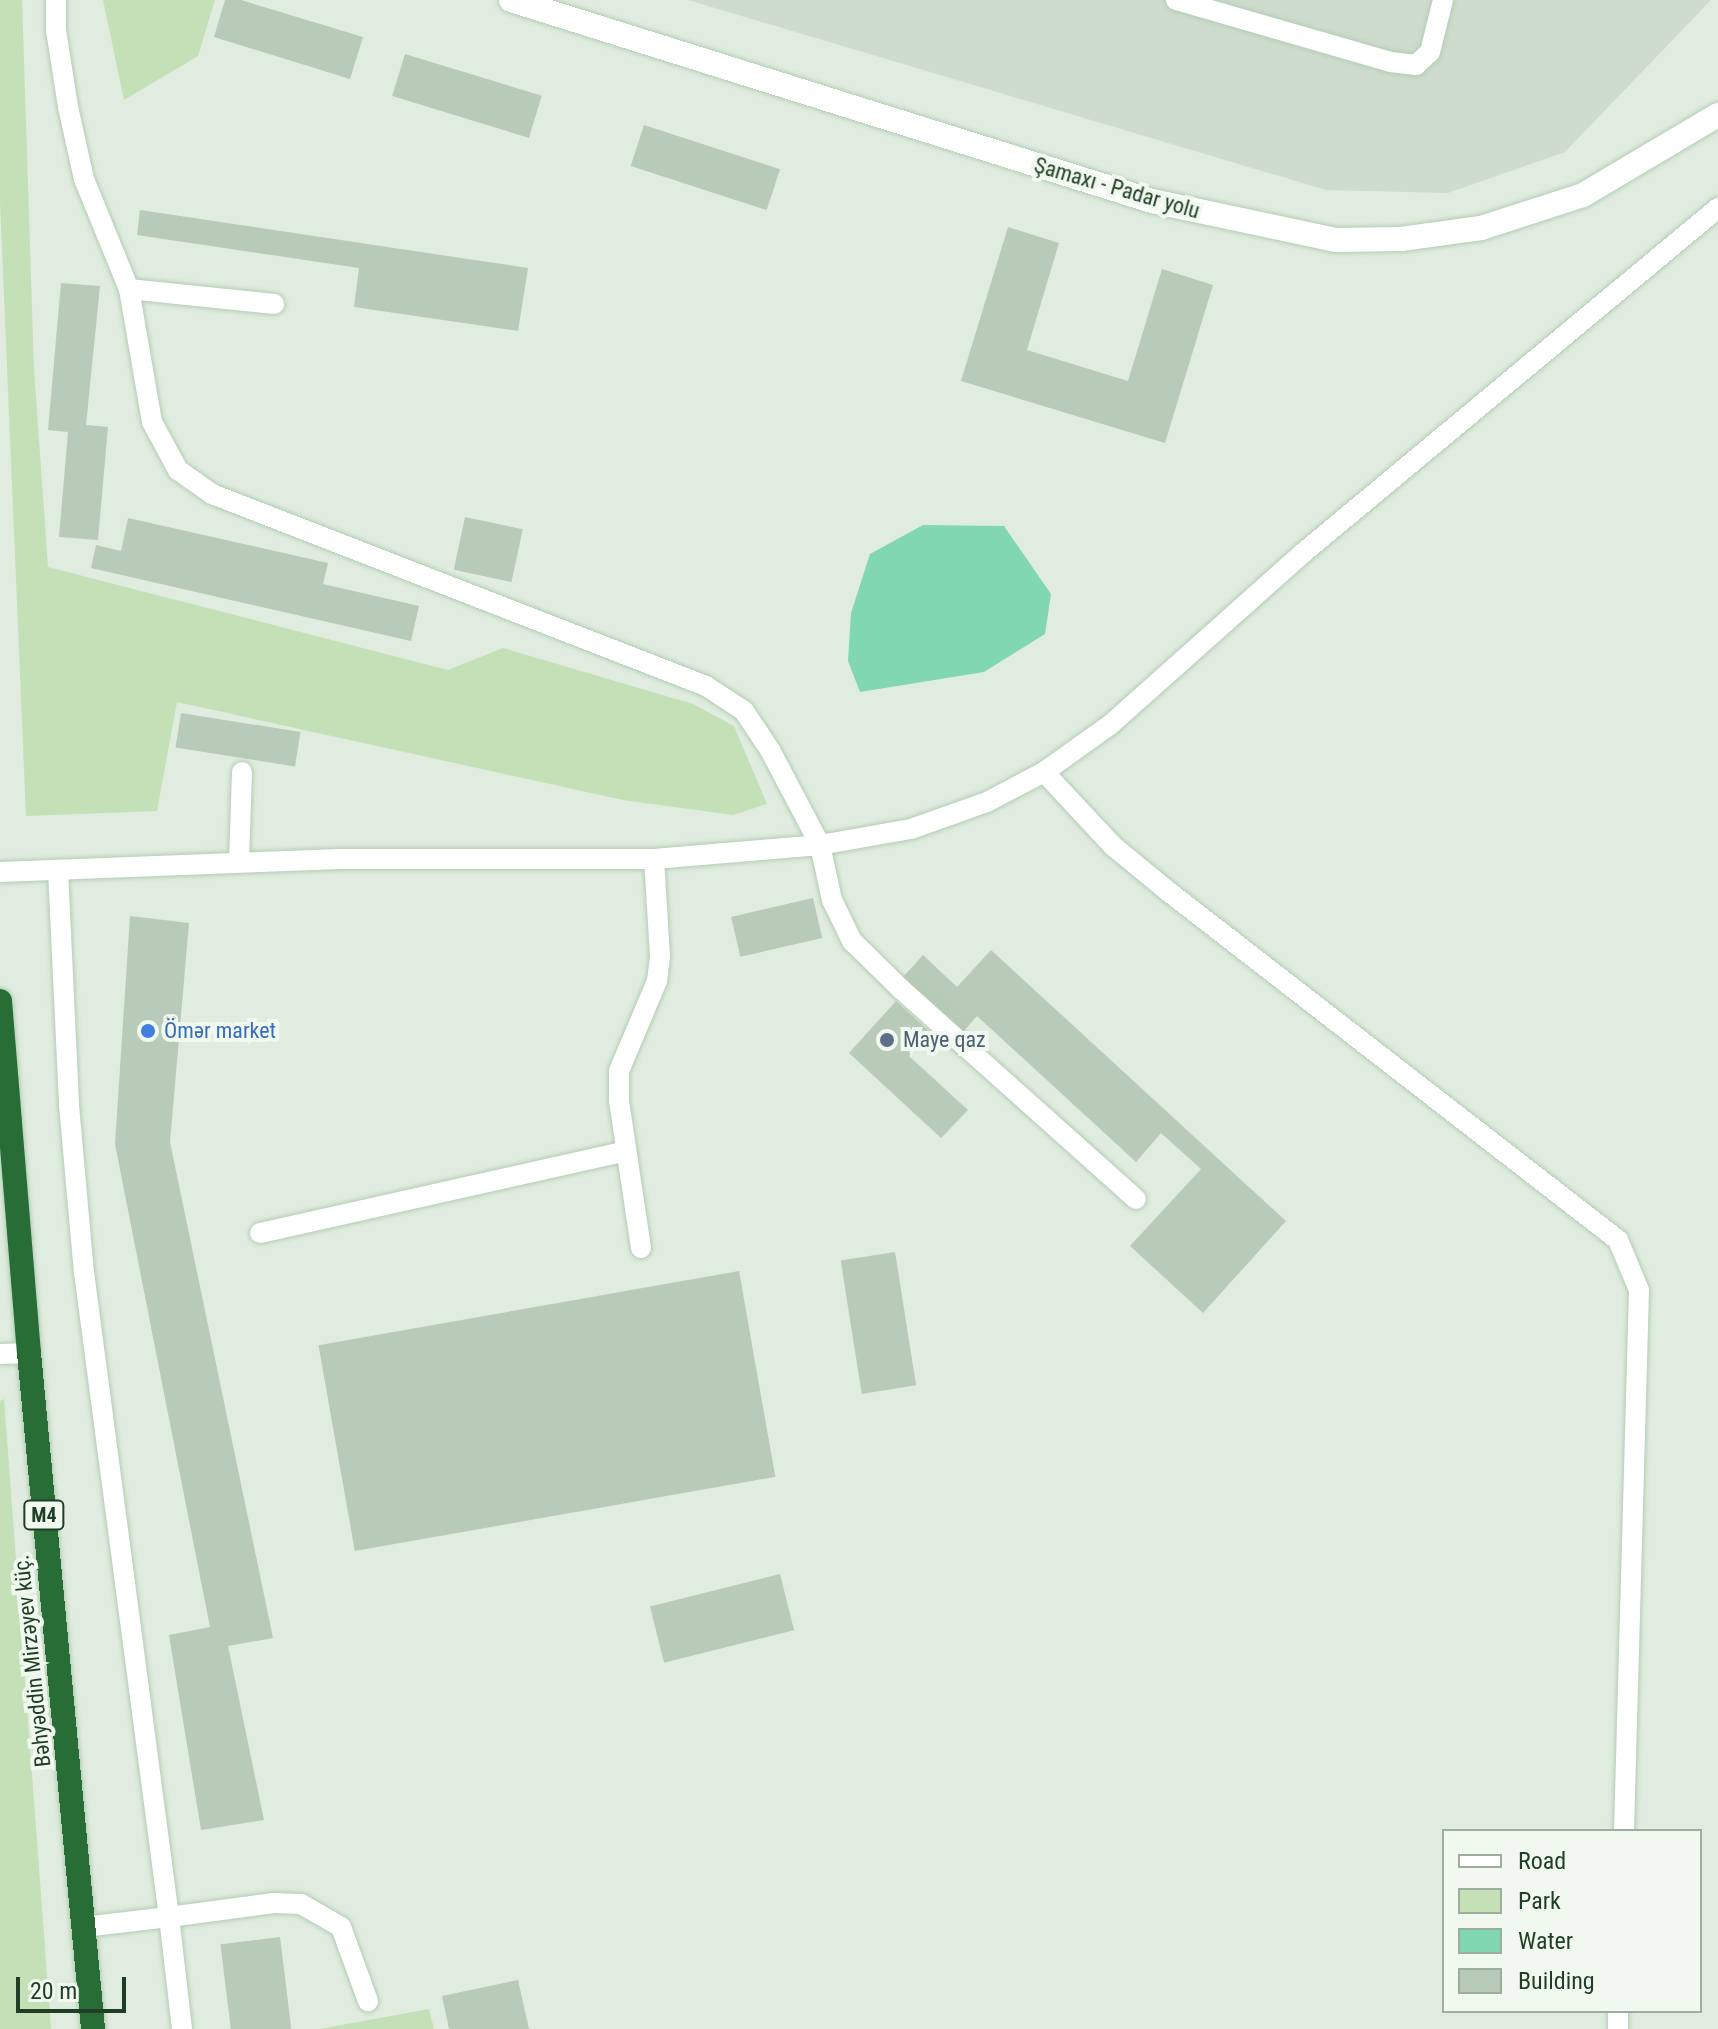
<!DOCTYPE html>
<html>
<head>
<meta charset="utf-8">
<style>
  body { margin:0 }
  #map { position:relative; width:1718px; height:2029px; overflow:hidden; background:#e0ecdf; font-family:"Roboto Condensed",sans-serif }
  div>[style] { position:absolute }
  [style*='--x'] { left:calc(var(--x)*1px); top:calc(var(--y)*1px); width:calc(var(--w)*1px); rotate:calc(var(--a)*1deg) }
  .built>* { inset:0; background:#cedccd }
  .green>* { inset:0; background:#c3e0b6 }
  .water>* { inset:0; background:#81d7b2 }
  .building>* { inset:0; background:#b8cab8; transform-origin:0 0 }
  .roads { filter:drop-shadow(0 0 2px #b2cdb3) drop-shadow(0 0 2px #b2cdb3) }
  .lane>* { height:20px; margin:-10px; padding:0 10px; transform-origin:10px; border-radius:10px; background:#fff }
  .secondary>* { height:24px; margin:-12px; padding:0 12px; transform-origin:12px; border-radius:12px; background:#fff }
  .highway>* { height:24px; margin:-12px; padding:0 12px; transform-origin:12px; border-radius:12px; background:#286d36 }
  .dots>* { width:22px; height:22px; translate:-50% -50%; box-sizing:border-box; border:4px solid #f1f8f0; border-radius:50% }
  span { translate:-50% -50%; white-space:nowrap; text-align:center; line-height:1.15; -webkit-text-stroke:8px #f1f8f0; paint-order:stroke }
  .shield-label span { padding:2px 6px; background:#f1f8f0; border:2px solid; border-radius:6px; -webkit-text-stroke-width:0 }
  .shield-label { font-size:20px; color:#1f3e23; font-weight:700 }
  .street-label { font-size:22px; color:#1f3e23 }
  .shop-label { font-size:22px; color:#366cbe }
  .left { translate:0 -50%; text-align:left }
  .service-label { font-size:22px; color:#4e5e75 }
  .legend { position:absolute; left:1442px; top:1829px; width:260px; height:184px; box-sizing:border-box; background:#f1f8f0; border:2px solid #9dae9e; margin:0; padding:10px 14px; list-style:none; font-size:24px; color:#1f3e23 }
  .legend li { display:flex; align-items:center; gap:16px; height:40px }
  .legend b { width:40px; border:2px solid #9dae9e }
  .scale { position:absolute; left:16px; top:1977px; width:110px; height:36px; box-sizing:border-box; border:4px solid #1f3e23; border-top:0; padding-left:10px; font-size:24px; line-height:28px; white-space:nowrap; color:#1f3e23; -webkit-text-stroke:6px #f1f8f0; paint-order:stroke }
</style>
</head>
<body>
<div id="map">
  <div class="built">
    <div style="clip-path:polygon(688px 0,1711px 0,1565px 152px,1448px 193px,1326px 190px)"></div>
  </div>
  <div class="green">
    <div style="clip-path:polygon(0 0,22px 0,34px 369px,48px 567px,448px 670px,503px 648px,693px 704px,734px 726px,767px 804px,733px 815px,623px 800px,177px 702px,157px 811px,26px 816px,0 201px)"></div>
    <div style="clip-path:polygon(103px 0,215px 0,198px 56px,124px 100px)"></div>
    <div style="clip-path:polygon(4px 1399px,51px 2029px,0 2029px,0 1401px)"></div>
    <div style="clip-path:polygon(429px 2009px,434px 2029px,320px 2029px)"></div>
  </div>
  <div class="water">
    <div style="clip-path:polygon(923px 525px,1004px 526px,1051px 594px,1045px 634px,984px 672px,860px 692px,848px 661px,851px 613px,870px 554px)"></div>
  </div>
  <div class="building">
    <div style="clip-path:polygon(225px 0,241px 0,363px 37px,350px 79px,214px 37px)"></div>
    <div style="left:405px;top:54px;width:143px;height:44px;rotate:17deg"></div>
    <div style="left:644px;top:125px;width:143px;height:43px;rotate:18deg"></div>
    <div style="clip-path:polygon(140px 210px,528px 268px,518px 331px,354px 307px,359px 268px,137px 235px)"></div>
    <div style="clip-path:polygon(1008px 227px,1059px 243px,1027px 350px,1128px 381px,1162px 269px,1213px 285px,1165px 443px,961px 381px)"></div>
    <div style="clip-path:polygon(61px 283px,100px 286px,86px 425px,108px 427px,98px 540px,59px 537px,68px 432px,48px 430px)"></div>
    <div style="left:465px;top:517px;width:59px;height:54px;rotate:12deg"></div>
    <div style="clip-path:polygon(128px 518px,328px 563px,323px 584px,419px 606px,411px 641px,91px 568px,96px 545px,121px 551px)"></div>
    <div style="left:181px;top:713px;width:121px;height:35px;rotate:9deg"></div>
    <div style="left:813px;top:898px;width:41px;height:84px;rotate:77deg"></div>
    <div style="clip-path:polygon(130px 916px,189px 923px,170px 1142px,273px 1638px,228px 1646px,264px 1820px,201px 1830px,169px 1635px,210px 1627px,115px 1144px)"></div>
    <div style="clip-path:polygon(991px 950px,1286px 1221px,1203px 1313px,1130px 1246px,1201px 1169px,1161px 1133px,1136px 1162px,977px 1016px,963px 1032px,903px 977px,923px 955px,957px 987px)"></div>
    <div style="clip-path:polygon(896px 1001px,931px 1033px,909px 1056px,968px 1110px,941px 1138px,849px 1053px)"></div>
    <div style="left:895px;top:1252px;width:135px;height:55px;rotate:81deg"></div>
    <div style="left:739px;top:1271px;width:209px;height:427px;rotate:80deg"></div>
    <div style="left:780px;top:1574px;width:58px;height:134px;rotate:76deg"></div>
    <div style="left:280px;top:1937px;width:93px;height:60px;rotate:83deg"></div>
    <div style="clip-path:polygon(518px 1980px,529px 2029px,449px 2029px,442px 1996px)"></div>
  </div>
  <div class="roads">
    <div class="lane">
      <div style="--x:56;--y:0;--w:30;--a:90"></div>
      <div style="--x:56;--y:30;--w:78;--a:81.1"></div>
      <div style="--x:68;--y:107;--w:74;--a:77.5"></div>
      <div style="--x:84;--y:179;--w:119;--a:67.8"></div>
      <div style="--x:129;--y:289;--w:135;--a:80.2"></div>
      <div style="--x:152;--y:422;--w:55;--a:61.6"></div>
      <div style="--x:178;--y:470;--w:42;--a:35.2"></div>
      <div style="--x:212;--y:494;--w:530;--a:21.24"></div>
      <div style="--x:706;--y:686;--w:45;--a:33.3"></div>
      <div style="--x:744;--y:711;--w:47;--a:56.3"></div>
      <div style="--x:770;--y:750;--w:107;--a:62.2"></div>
      <div style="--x:820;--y:845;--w:56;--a:77.7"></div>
      <div style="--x:832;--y:900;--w:46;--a:64"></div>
      <div style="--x:852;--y:941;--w:69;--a:44.4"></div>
      <div style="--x:901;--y:989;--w:315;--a:41.8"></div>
      <div style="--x:1176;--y:0;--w:224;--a:16.1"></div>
      <div style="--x:1391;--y:62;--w:25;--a:7"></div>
      <div style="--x:1416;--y:65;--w:19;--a:-43"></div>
      <div style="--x:1430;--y:52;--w:54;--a:-76"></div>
      <div style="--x:129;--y:289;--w:146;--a:5.9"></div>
      <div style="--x:1044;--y:772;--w:101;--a:47"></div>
      <div style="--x:1113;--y:846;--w:72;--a:39.4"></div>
      <div style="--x:1169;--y:892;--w:568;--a:37.78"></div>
      <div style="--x:1618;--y:1240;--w:54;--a:67.2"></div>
      <div style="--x:1639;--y:1290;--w:541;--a:91.59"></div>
      <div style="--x:239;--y:862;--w:90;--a:-88.1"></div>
      <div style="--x:58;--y:870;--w:235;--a:87.3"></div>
      <div style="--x:69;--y:1105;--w:168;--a:84.9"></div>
      <div style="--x:84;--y:1272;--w:651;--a:82.49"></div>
      <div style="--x:169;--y:1917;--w:86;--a:173.3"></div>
      <div style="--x:0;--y:872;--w:339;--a:-2.2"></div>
      <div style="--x:339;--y:859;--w:315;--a:0"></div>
      <div style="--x:654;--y:859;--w:167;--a:-4.8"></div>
      <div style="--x:820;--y:845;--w:92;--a:-10"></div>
      <div style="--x:911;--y:829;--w:81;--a:-19.6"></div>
      <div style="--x:987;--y:802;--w:64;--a:-27.8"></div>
      <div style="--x:1044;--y:772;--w:81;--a:-35.5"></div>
      <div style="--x:1110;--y:725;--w:259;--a:-41.7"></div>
      <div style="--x:1303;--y:553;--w:540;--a:-39.74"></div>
      <div style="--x:260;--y:1233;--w:375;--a:-12.6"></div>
      <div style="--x:641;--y:1248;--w:149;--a:-98.5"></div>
      <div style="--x:619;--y:1101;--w:30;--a:-90"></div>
      <div style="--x:619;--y:1071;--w:98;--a:-67.1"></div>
      <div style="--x:657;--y:981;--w:25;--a:-83"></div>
      <div style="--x:660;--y:956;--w:97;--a:-93.5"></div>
      <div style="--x:0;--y:1354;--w:29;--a:-2"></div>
      <div style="--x:182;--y:2029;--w:113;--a:-96.6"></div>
      <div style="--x:169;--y:1917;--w:106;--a:-7.6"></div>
      <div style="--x:274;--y:1903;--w:27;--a:2"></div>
      <div style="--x:301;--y:1904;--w:46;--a:29.9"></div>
      <div style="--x:341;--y:1927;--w:79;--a:70"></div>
      <div style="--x:1618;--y:2029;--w:18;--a:-90"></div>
    </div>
    <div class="secondary">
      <div style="--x:511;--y:0;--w:672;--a:17.41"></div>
      <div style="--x:1152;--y:201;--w:188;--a:12"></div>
      <div style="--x:1336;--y:240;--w:65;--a:-0.9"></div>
      <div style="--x:1401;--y:239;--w:81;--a:-7.8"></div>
      <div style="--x:1481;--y:228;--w:107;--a:-17.9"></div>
      <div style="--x:1583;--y:195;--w:157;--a:-30.7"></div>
    </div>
    <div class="highway">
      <div style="--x:0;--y:1001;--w:353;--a:85.3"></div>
      <div style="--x:29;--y:1353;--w:679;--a:84.59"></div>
    </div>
  </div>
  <div class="dots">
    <div style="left:148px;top:1031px;background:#3f7fe0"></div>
    <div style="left:887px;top:1040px;background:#5c6f8a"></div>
  </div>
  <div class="shield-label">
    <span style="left:44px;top:1515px">M4</span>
  </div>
  <div class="street-label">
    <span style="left:1117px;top:188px;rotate:16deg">Şamaxı - Padar yolu</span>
    <span style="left:32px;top:1661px;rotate:-96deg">Bəhyəddin Mirzəyev küç.</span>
  </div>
  <div class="shop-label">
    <span class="left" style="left:164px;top:1031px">Ömər market</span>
  </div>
  <div class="service-label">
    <span class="left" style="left:903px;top:1040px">Maye qaz</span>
  </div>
  <ul class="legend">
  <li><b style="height:10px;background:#fff"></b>Road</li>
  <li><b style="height:22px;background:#c3e0b6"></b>Park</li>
  <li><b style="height:22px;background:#81d7b2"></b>Water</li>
  <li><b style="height:22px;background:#b8cab8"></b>Building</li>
  </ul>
  <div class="scale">20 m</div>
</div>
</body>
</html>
